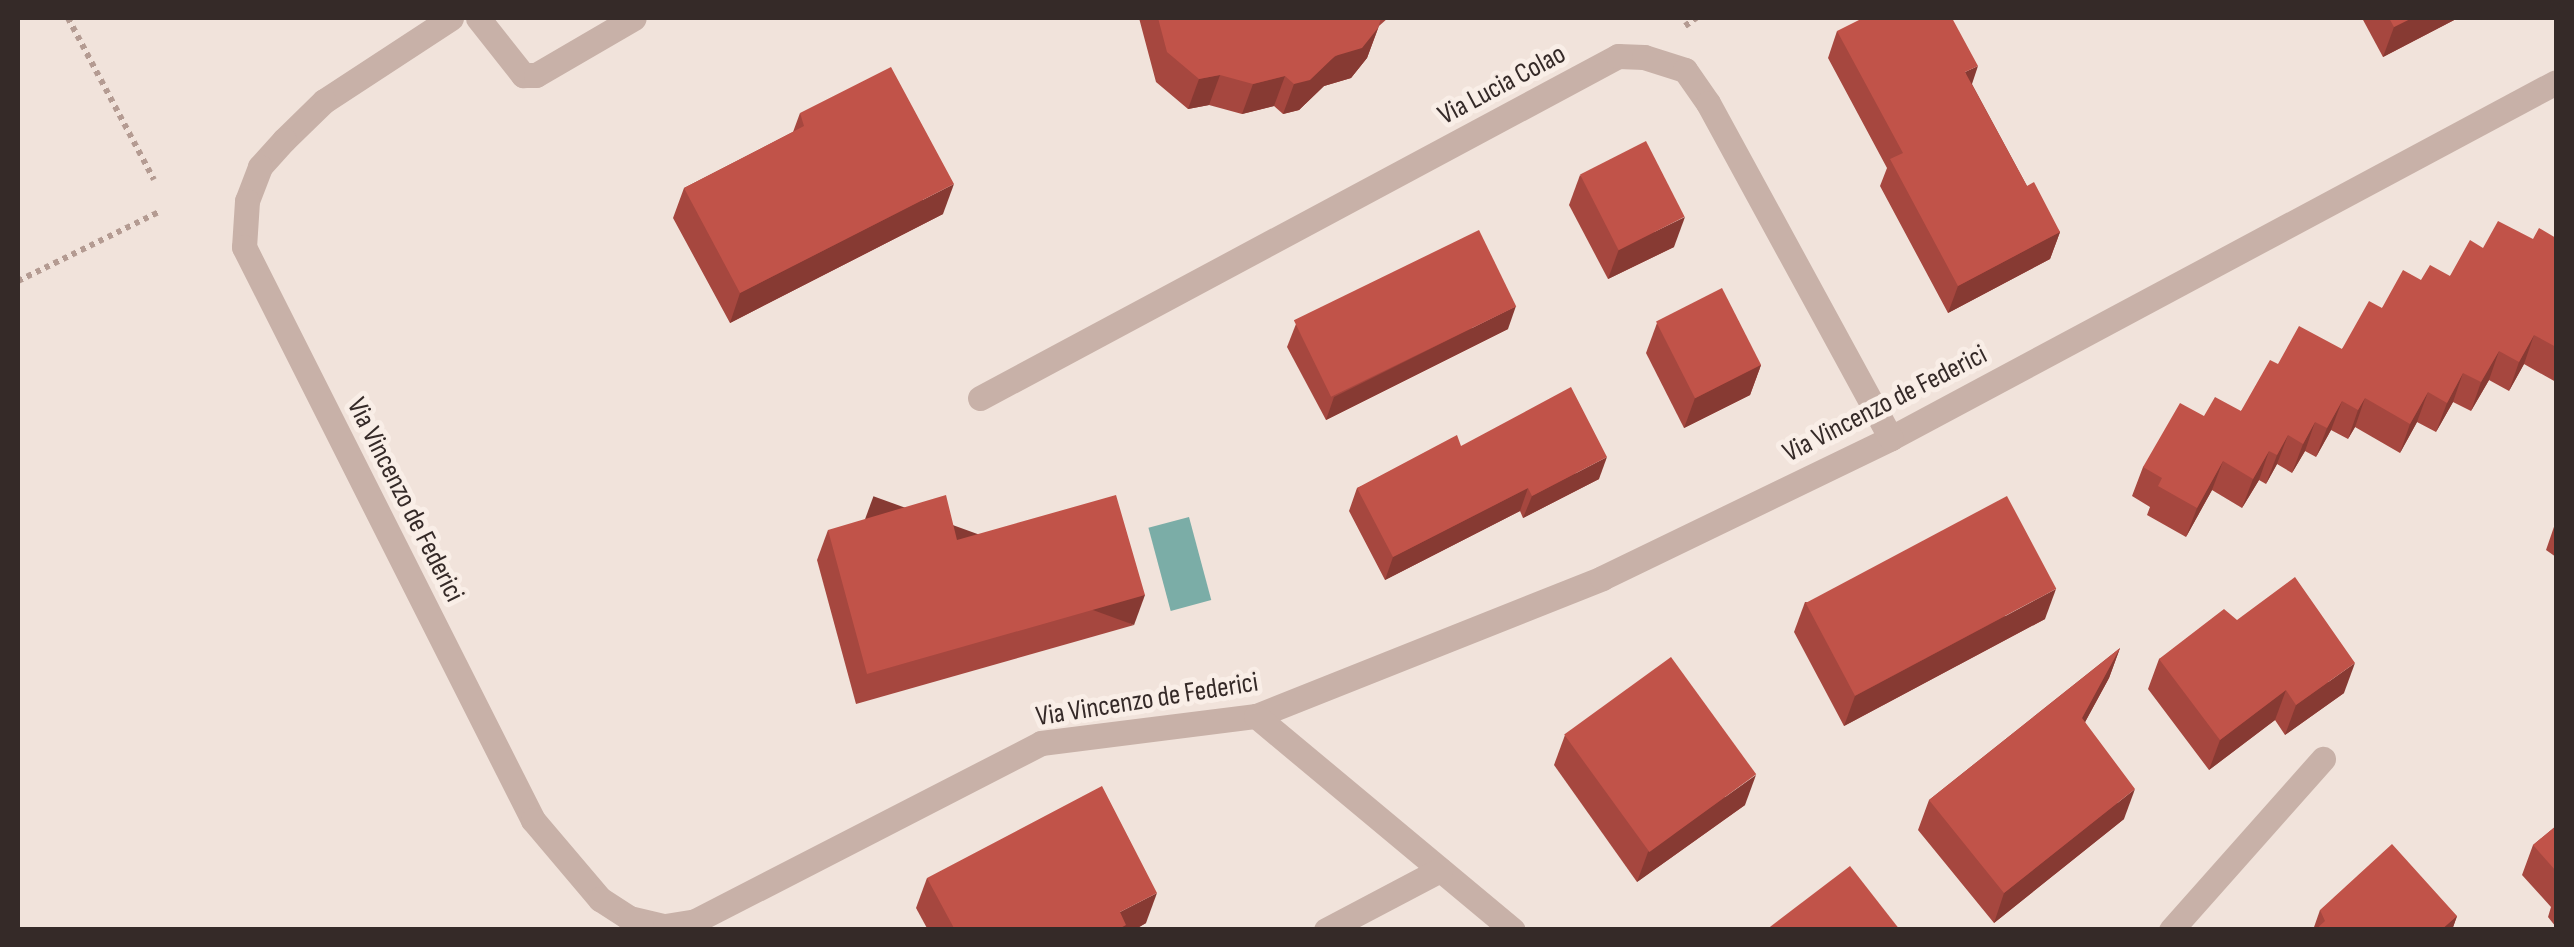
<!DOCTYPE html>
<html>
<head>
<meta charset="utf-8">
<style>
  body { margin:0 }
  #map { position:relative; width:2574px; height:947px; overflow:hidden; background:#f1e3db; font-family:"Sofia Sans Condensed",sans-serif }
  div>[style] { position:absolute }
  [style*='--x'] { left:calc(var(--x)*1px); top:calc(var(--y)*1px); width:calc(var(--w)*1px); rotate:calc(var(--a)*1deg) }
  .water>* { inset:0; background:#7bada7; transform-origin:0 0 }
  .path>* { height:6px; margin-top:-3px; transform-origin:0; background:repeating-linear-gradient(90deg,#b49b92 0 5px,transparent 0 10px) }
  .lane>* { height:25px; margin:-12.5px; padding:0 12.5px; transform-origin:12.5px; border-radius:12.5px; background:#c8b1a8 }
  .street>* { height:25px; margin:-12.5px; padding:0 12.5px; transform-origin:12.5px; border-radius:12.5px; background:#c8b1a8 }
  .wall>* { inset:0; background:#a6473f }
  .shaded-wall>* { inset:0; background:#873a33; transform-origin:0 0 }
  .building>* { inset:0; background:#c15349; transform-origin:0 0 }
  span { translate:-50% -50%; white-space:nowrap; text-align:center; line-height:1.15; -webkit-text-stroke:10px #f9eee7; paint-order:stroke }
  .street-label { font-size:28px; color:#352a28 }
  .frame { position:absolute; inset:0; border:20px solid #352a28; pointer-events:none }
</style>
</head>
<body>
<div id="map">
  <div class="water">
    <div style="left:1189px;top:517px;width:86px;height:42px;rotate:75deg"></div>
  </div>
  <div class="path">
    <div style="--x:68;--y:18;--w:183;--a:62"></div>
    <div style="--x:1685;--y:26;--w:14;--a:-36"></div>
    <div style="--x:18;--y:281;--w:157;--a:-26.1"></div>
  </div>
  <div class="lane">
    <div style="--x:478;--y:18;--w:73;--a:51.7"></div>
    <div style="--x:523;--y:75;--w:13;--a:0"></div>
    <div style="--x:536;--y:75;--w:113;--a:-30.2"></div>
  </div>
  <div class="street">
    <div style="--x:451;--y:18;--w:152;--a:146.8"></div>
    <div style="--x:324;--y:101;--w:56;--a:135.7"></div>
    <div style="--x:284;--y:140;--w:36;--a:132"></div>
    <div style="--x:260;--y:167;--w:36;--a:111"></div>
    <div style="--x:247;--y:201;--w:46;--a:93.7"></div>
    <div style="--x:244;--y:247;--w:642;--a:63.24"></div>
    <div style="--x:533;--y:820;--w:104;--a:49.7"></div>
    <div style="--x:600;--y:899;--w:35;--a:33"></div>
    <div style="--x:629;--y:918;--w:37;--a:13"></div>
    <div style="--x:665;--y:926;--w:30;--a:-9"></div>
    <div style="--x:695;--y:921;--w:389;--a:-27.2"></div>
    <div style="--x:1041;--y:743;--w:217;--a:-7.2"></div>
    <div style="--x:1256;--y:716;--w:373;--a:-21.7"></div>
    <div style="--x:1602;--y:578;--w:321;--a:-25.8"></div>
    <div style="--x:1891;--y:438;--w:754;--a:-28.16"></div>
    <div style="--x:980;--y:398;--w:724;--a:-28.19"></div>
    <div style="--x:1618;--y:56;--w:26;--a:2"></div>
    <div style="--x:1644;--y:57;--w:43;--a:17.6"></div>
    <div style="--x:1685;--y:70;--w:40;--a:55.1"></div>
    <div style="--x:1708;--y:103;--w:382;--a:61.4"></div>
    <div style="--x:1256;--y:716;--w:334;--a:39.8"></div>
    <div style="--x:1326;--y:930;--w:129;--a:-27.8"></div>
    <div style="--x:2171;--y:930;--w:229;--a:-48.4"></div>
  </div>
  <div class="wall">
    <div style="clip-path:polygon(1139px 18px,1388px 18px,1379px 26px,1367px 58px,1351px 78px,1324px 86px,1299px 110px,1283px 114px,1274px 106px,1242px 114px,1209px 105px,1188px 109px,1156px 82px)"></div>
    <div style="clip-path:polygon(2362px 18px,2458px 18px,2383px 57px)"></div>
    <div style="clip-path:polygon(1837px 31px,1972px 84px,2027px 186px,2060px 232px,2050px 259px,1948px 313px,1880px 186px,1887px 168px,1828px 58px)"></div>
    <div style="clip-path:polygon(800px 113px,943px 214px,730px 323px,673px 218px,684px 188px,793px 132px)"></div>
    <div style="clip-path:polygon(1580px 175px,1674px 247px,1608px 279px,1569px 205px)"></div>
    <div style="clip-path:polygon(2556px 238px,2556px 382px,2524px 364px,2509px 391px,2489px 380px,2471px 411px,2453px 402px,2436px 432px,2417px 422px,2400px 453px,2355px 427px,2348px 439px,2331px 430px,2316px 457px,2305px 451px,2292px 473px,2277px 464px,2266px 484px,2259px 480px,2242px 508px,2212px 490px,2186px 537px,2147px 515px,2150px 507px,2132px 496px,2143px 467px,2204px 416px,2241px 411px,2278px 364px,2342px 349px,2382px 308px,2421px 280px,2450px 276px,2483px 248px,2533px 239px)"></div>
    <div style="clip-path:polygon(1657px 323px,1761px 365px,1750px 395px,1684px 428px,1646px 353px)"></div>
    <div style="clip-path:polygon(1296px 324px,1508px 329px,1326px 420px,1287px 347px)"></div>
    <div style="clip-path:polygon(1461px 446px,1599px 479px,1523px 518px,1520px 511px,1385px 580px,1349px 511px,1357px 488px)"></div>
    <div style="clip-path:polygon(2556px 521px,2556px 557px,2546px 550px)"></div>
    <div style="clip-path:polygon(828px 530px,957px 540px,1134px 625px,856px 704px,817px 560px)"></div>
    <div style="clip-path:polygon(1805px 602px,2045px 619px,1844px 726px,1794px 632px)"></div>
    <div style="clip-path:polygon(2237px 620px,2344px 693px,2285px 735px,2275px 720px,2209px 770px,2148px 689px,2159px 659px)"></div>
    <div style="clip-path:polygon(2120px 648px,2109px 678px,2085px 722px,2124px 819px,1994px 923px,1918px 830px,1929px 800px)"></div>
    <div style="clip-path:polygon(1565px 735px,1745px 805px,1637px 882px,1554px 765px)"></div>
    <div style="clip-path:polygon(2556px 826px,2556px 927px,2548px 917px,2551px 907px,2522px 875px,2533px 845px)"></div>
    <div style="clip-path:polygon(927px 878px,1146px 923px,1134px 930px,928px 930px,916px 908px)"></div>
    <div style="clip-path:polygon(2320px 910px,2457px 916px,2452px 930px,2313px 930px)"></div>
  </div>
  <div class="shaded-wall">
    <div style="clip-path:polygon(2412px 18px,2458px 18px,2383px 57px,2394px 27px)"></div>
    <div style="clip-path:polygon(1378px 28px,1367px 58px,1351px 78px,1324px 86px,1299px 110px,1283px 114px,1294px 84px)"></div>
    <div style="clip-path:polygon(1978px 66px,1969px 93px,1965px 72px)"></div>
    <div style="clip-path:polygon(1220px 75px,1209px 105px,1188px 109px,1199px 79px)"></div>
    <div style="clip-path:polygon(1285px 76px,1274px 106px,1242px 114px,1253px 84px)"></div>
    <div style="clip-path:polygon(954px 184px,943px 214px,730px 323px,740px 293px)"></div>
    <div style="clip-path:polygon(1685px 217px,1674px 247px,1608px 279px,1619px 249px)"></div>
    <div style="clip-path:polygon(2060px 232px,2050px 259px,1948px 313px,1958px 286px)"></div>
    <div style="clip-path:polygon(1516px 306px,1508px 329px,1326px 420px,1334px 397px)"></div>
    <div style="clip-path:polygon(2534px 335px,2524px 364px,2509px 391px,2519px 362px)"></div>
    <div style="clip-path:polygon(2499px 351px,2489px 380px,2471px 411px,2481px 382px)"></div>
    <div style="clip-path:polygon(1761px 365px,1750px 395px,1684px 428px,1695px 398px)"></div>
    <div style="clip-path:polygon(2463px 373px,2453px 402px,2436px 432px,2447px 403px)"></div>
    <div style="clip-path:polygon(2428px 392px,2417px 422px,2400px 453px,2410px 424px)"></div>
    <div style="clip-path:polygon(2365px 398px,2355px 427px,2348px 439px,2358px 410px)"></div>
    <div style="clip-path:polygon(2342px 401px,2331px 430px,2316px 457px,2327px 428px)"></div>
    <div style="clip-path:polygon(2315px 422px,2305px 451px,2292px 473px,2303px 444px)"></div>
    <div style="clip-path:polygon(2288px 435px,2277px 464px,2266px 484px,2277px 455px)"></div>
    <div style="clip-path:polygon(2269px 451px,2259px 480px,2242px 508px,2253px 479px)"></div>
    <div style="clip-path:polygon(1607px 457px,1599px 479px,1523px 518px,1532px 496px)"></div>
    <div style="clip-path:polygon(2223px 461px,2212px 490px,2186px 537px,2197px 508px)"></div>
    <div style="clip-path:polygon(1528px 488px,1520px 511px,1385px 580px,1393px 557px)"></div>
    <div style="clip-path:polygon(2056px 589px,2045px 619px,1844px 726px,1855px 696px)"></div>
    <div style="left:1145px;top:595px;width:32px;height:289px;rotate:110deg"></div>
    <div style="clip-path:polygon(2120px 648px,2109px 678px,2071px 748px,2082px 718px)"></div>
    <div style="clip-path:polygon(2355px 663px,2344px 693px,2285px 735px,2296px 705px)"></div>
    <div style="clip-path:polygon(2286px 690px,2275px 720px,2209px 770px,2220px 740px)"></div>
    <div style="clip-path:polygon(1756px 775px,1745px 805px,1637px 882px,1648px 852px)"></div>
    <div style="clip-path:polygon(2135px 789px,2124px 819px,1994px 923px,2004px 893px)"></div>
    <div style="clip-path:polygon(1157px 893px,1146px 923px,1134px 930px,1114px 930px,1120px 912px)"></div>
    <div style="clip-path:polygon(2457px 916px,2452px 930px,2441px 930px)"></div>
  </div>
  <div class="building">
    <div style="clip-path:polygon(1158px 18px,1381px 18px,1378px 28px,1362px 48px,1335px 56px,1310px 80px,1294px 84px,1285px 76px,1253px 84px,1220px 75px,1199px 79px,1167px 52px)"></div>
    <div style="clip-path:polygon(1863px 18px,1952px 18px,1978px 66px,1965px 72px,2027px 186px,2034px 182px,2060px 232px,1958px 286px,1890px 159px,1903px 153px,1837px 31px)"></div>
    <div style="clip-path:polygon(2389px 18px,2412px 18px,2394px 27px)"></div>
    <div style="clip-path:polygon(891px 67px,954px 184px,740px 293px,684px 188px,804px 126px,800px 113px)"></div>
    <div style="left:1646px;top:141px;width:85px;height:74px;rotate:63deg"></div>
    <div style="clip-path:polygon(2498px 221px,2533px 239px,2539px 228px,2556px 238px,2556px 347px,2534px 335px,2519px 362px,2499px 351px,2481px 382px,2463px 373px,2447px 403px,2428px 392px,2410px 424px,2365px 398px,2358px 410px,2342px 401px,2327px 428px,2315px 422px,2303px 444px,2288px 435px,2277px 455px,2269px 451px,2253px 479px,2223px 461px,2197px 508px,2158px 486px,2162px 478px,2143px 467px,2180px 403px,2204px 416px,2215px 397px,2241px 411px,2270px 360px,2278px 364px,2299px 326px,2342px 349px,2369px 301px,2382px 308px,2403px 270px,2421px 280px,2430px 265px,2450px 276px,2470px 240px,2483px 248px)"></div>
    <div style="left:1479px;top:230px;width:85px;height:206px;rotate:64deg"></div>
    <div style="left:1722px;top:288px;width:86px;height:74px;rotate:63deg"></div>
    <div style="clip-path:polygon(1571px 387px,1607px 457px,1532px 496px,1528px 488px,1393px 557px,1357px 488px,1457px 435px,1461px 446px)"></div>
    <div style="clip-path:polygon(946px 495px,957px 540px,1116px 495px,1145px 595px,867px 674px,828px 530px)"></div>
    <div style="left:2007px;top:496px;width:105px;height:228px;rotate:62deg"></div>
    <div style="clip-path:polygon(2295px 577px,2355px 663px,2296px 705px,2286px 690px,2220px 740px,2159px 659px,2224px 609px,2237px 620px)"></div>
    <div style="clip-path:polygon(2120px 648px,2082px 718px,2135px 789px,2004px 893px,1929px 800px)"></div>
    <div style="left:1671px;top:657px;width:145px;height:132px;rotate:54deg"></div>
    <div style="clip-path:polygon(1102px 786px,1157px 893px,1120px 912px,1126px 925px,1117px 930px,955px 930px,927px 878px)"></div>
    <div style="clip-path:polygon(2556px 826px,2556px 871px,2533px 845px)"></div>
    <div style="clip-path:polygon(2392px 844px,2457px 916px,2441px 930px,2315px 930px,2325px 921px,2320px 910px)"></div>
    <div style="clip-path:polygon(1850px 866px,1900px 930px,1766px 930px)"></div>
  </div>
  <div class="street-label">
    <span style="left:1502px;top:85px;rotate:-28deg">Via Lucia Colao</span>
    <span style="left:1885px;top:404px;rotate:-27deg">Via Vincenzo de Federici</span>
    <span style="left:405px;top:500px;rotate:63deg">Via Vincenzo de Federici</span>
    <span style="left:1147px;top:700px;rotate:-9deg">Via Vincenzo de Federici</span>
  </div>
  <div class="frame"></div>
</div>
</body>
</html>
